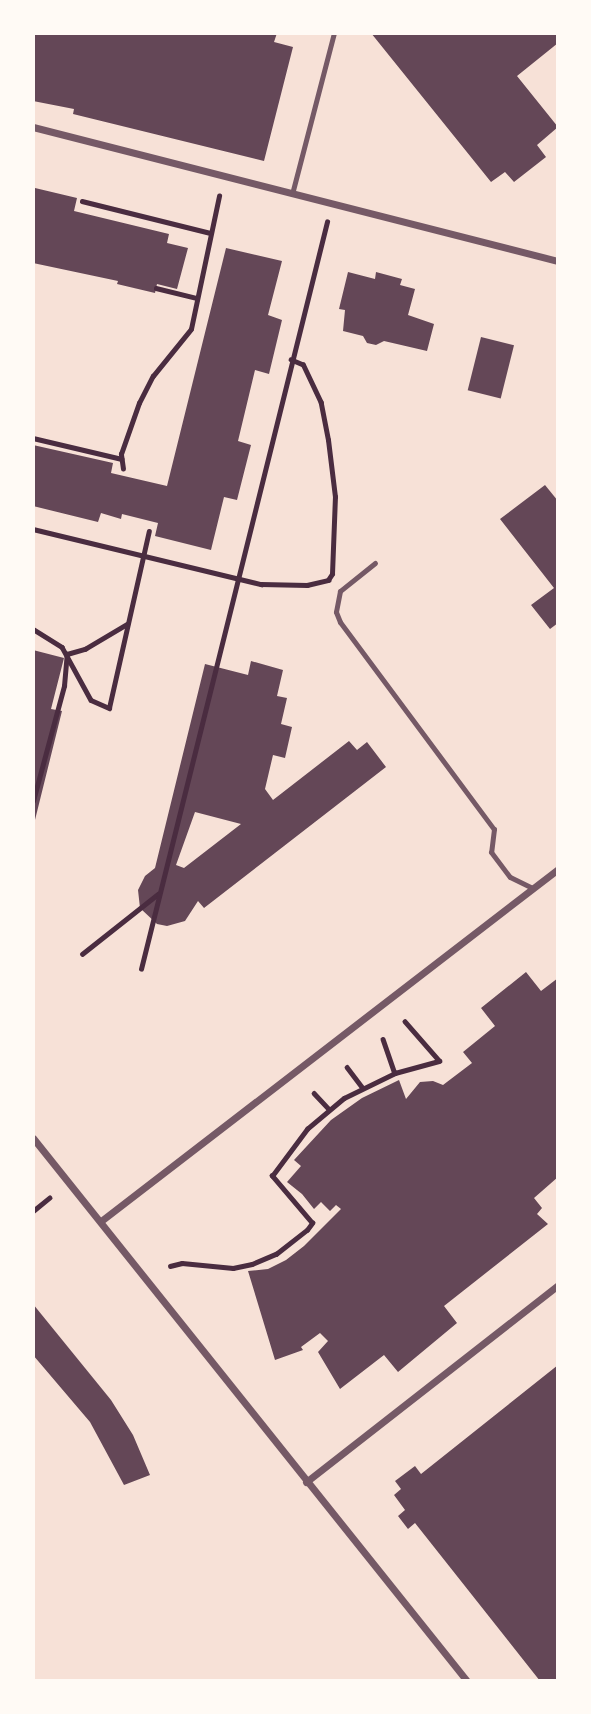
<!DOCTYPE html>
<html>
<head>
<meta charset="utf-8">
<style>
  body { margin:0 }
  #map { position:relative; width:591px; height:1714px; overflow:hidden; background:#f7e1d7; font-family:"Asap Condensed",sans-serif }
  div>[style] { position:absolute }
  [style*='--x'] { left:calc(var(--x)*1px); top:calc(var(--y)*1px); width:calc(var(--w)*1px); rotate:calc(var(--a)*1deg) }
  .building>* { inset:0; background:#644757; transform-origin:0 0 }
  .path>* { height:4.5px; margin:-2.25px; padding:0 2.25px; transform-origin:2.25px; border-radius:2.25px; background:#4a2c40 }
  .service>* { height:5px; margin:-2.5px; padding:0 2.5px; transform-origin:2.5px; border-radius:2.5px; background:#755966 }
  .minor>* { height:7px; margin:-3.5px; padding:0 3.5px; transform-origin:3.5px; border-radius:3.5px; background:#755966 }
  span { translate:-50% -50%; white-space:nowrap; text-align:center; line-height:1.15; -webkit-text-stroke:5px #fffaf5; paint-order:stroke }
  .frame { position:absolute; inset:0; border:35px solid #fffaf5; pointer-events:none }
</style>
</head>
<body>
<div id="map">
  <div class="building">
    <div style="clip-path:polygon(33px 33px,277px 33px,274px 42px,293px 47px,264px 161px,73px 114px,74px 109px,33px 101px)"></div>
    <div style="clip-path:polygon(371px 33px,558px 33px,558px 43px,517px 76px,558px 127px,537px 145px,546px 157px,514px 182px,505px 172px,491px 182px)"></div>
    <div style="clip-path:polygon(35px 188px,77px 198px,74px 211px,169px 234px,167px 243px,188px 248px,177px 289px,157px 284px,155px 293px,117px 284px,118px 281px,33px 263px)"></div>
    <div style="clip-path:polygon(226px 248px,282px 261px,268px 315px,282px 320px,269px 374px,255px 370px,238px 441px,251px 445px,237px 500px,224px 497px,211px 550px,155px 536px,158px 523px,122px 514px,121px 519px,101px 513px,98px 522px,33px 506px,33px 445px,113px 463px,111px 473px,167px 486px)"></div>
    <div style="clip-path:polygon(348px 272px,375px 279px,376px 272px,402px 279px,400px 285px,415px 289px,408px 315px,434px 324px,427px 351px,384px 341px,376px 345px,367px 343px,363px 336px,343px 331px,345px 310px,339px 309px)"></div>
    <div style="left:481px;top:337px;width:34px;height:55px;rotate:14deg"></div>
    <div style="clip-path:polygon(545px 485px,558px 501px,558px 623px,550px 629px,531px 605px,554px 588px,500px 519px)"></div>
    <div style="clip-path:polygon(33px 650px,64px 658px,51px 709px,62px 711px,34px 824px)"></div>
    <div style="clip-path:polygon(evenodd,251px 661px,283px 670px,277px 696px,287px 698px,281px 724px,292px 727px,285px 758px,273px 755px,265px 789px,273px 800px,349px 741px,357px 750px,367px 742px,386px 767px,204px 908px,198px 901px,185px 921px,167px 926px,157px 924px,140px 908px,138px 890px,145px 876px,155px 868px,205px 664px,248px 675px,251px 661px,195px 812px,241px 824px,184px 868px,176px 865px,195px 812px)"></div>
    <div style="clip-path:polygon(526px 972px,541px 991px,558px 978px,558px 1177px,534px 1198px,542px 1208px,537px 1214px,548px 1224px,444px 1306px,457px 1323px,398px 1372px,384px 1355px,340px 1389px,318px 1352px,328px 1341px,320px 1333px,301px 1347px,303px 1350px,275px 1360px,248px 1271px,268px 1269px,286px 1260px,304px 1246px,341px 1209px,336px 1205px,330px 1211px,321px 1202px,314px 1209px,302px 1194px,287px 1182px,301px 1166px,294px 1160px,331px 1120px,362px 1098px,399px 1080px,406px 1099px,420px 1082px,433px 1081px,443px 1085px,472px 1063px,463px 1052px,495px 1026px,481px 1008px)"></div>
    <div style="clip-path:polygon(33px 1304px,111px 1400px,133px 1435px,150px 1475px,124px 1485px,90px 1422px,33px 1355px)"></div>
    <div style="clip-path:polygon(558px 1365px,558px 1681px,540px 1681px,415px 1523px,408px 1529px,398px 1516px,405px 1510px,394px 1495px,401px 1489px,395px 1481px,415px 1466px,421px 1474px)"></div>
  </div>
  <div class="path">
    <div style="--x:82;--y:201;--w:132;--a:14"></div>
    <div style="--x:156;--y:288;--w:42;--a:13.7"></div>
    <div style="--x:33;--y:438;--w:91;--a:13.3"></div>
    <div style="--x:123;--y:469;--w:15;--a:-98"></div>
    <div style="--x:121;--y:454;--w:54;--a:-70.6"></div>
    <div style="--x:139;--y:403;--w:30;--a:-63"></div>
    <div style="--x:153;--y:376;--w:60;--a:-51"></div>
    <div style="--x:191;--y:329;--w:136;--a:-78.1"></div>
    <div style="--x:33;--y:529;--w:235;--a:13.6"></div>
    <div style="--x:261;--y:584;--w:46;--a:1.2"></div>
    <div style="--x:307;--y:585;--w:22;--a:-13"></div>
    <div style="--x:328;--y:580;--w:7;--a:-56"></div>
    <div style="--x:332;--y:574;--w:77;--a:-87.8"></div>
    <div style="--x:335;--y:497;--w:57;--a:-97"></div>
    <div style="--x:328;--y:440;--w:38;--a:-101"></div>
    <div style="--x:321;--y:403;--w:42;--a:-115.3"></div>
    <div style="--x:303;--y:365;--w:13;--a:-157"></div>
    <div style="--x:33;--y:629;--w:34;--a:32"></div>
    <div style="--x:62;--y:647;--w:60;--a:61.3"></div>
    <div style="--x:91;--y:700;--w:20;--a:24"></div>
    <div style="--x:109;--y:708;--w:181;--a:-77.3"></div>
    <div style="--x:33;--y:801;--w:119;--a:-74.9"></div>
    <div style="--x:64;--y:686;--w:32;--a:-85"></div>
    <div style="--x:67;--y:654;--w:19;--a:-16"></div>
    <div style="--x:85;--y:649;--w:49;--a:-30.8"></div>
    <div style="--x:82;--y:954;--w:97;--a:-38.3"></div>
    <div style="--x:141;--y:969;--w:770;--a:-76.02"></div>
    <div style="--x:383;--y:1039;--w:36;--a:71"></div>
    <div style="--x:347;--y:1067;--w:25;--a:53"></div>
    <div style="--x:314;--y:1093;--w:22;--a:47"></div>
    <div style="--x:33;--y:1211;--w:21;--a:-39"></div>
    <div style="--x:170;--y:1266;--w:12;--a:-14"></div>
    <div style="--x:182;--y:1263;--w:51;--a:5.6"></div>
    <div style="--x:233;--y:1268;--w:19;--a:-12"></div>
    <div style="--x:252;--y:1264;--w:26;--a:-23"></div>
    <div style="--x:276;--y:1254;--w:39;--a:-38"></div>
    <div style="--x:307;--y:1230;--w:9;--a:-54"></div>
    <div style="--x:312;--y:1223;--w:62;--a:-130.4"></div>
    <div style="--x:272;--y:1176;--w:59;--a:-53.3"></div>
    <div style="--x:307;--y:1129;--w:48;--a:-40"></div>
    <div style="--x:344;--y:1098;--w:57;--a:-26.1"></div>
    <div style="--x:395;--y:1073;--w:46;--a:-15.3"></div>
    <div style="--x:439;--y:1061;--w:52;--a:-131.1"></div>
  </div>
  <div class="service">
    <div style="--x:292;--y:194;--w:166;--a:-75.4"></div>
    <div style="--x:375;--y:563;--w:45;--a:141.3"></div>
    <div style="--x:340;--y:591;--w:21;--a:101"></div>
    <div style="--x:336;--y:612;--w:11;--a:68"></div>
    <div style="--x:340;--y:622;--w:258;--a:53.4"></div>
    <div style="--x:494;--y:829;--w:23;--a:97"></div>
    <div style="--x:491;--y:852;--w:31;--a:53"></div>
    <div style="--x:510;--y:877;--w:25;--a:26"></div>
  </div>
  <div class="minor">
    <div style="--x:33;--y:127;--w:542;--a:14.32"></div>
    <div style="--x:33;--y:1138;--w:695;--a:51.37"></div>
    <div style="--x:101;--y:1221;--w:577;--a:-37.6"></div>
    <div style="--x:306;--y:1482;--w:320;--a:-38"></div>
  </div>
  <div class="frame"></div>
</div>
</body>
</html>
